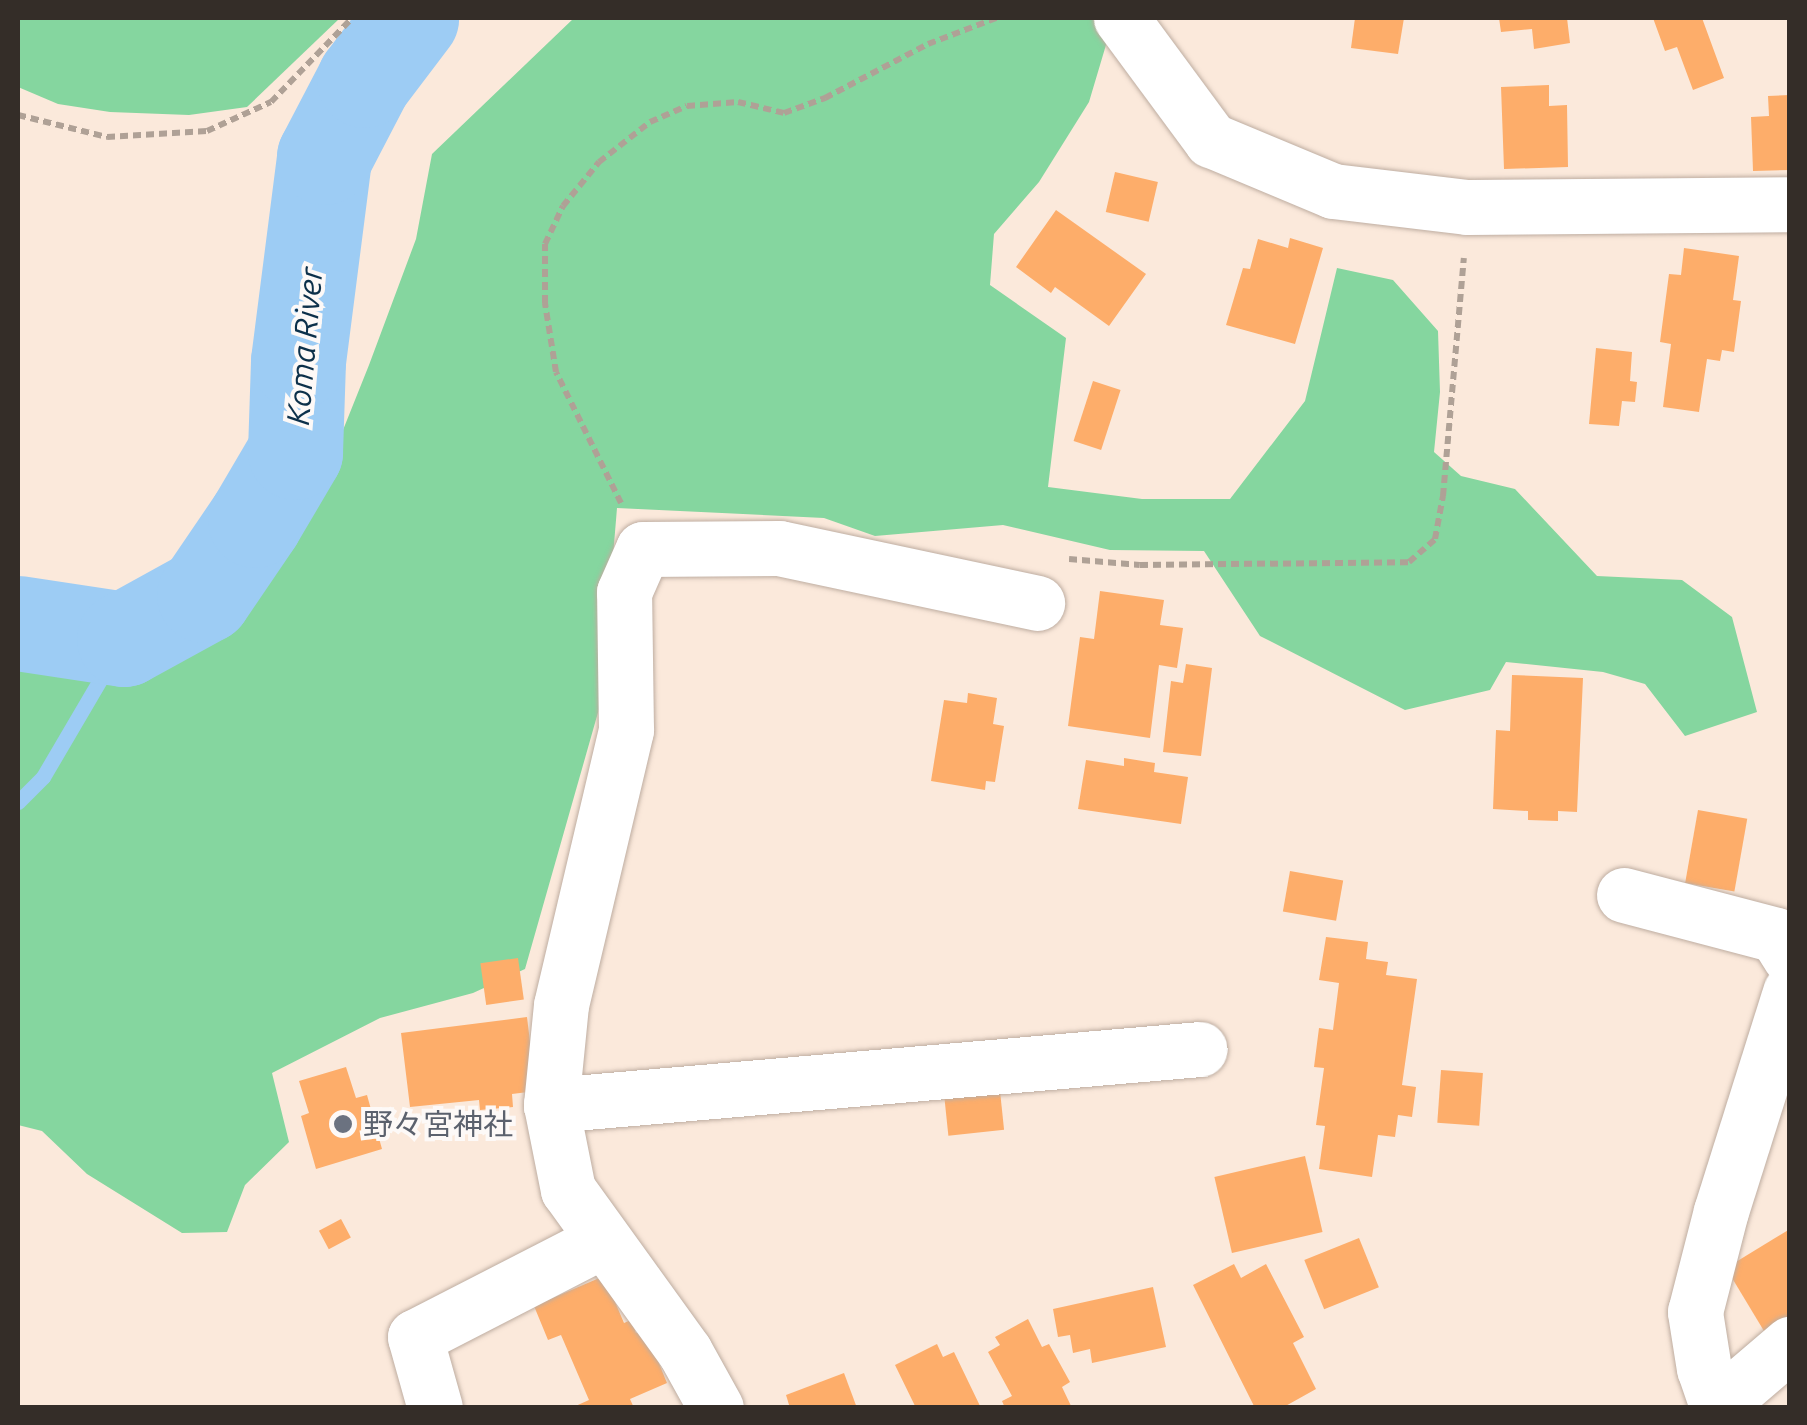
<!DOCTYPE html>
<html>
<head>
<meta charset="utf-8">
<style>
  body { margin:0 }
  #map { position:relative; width:1807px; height:1425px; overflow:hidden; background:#fbe9db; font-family:Ubuntu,"Noto Sans JP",sans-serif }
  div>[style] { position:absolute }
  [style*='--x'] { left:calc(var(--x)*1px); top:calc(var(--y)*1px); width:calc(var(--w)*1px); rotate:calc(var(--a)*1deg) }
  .green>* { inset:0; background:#85d69f }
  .stream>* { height:15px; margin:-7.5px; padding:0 7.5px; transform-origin:7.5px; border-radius:7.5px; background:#9dccf4 }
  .river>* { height:95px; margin:-47.5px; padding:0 47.5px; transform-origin:47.5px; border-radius:47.5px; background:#9dccf4 }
  .building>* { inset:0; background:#fdad6a; transform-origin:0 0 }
  .path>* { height:6px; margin-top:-3px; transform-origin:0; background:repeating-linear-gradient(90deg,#afa196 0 8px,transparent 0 13px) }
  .roads { filter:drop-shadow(0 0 2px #beada1) drop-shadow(0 0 2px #beada1) }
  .minor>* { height:55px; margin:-27.5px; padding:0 27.5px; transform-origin:27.5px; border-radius:27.5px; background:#fff }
  .dots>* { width:28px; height:28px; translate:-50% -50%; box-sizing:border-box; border:5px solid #fdf9f7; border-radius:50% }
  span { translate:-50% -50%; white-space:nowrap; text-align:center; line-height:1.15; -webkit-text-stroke:8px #fdf9f7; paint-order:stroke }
  .worship-label { font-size:30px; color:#5b616d }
  .left { translate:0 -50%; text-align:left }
  .water-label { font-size:32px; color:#0c304a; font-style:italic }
  .frame { position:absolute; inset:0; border:20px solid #342d28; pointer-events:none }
</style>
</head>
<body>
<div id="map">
  <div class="green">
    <div style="clip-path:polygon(18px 18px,340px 18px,247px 107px,189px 115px,110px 112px,58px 104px,18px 87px)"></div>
    <div style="clip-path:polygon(574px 18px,1114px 18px,1089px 102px,1039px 182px,994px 234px,990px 285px,1066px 338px,1048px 487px,1142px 499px,1230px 499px,1305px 401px,1337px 268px,1393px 280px,1438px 331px,1440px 392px,1434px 452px,1461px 476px,1515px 489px,1597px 576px,1682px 580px,1732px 617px,1757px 712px,1685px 736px,1645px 684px,1603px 672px,1506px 662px,1490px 690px,1405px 710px,1260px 636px,1204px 551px,1110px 550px,1003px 525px,875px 536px,824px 518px,617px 508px,601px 702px,525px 969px,473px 993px,380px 1018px,272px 1073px,289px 1142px,245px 1185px,227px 1232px,182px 1233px,87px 1174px,42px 1131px,18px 1125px,18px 653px,151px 651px,219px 618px,276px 570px,323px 480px,369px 365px,416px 239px,432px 154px)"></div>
  </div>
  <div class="stream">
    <div style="--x:18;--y:802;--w:35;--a:-45"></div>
    <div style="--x:43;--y:777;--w:160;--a:-59.6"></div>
  </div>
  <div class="river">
    <div style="--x:18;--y:623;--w:107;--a:8.6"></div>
    <div style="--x:124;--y:639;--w:91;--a:-28.8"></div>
    <div style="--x:204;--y:595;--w:91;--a:-55.8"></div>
    <div style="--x:255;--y:520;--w:79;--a:-59.5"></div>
    <div style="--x:295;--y:452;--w:91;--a:-88.1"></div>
    <div style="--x:298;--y:361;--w:206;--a:-82.7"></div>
    <div style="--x:324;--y:157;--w:87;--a:-62.5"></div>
    <div style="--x:364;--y:80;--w:78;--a:-52.8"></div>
  </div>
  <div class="building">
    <div style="clip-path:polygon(1355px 18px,1404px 18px,1398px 54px,1351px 48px)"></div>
    <div style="clip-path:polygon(1499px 18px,1567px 18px,1570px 43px,1534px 49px,1532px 29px,1501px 32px)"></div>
    <div style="clip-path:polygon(1653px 18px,1702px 18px,1724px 78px,1693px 90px,1677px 47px,1665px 51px)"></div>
    <div style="clip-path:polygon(1549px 85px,1549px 106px,1567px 105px,1568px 167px,1504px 169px,1501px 87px)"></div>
    <div style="clip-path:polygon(1790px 95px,1790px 170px,1753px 171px,1751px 117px,1769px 116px,1768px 96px)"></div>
    <div style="left:1115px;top:172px;width:44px;height:41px;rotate:13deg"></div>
    <div style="clip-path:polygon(1056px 210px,1146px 274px,1109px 326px,1055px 287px,1051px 293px,1016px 267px)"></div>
    <div style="clip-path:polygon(1290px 238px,1323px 248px,1295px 344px,1226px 325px,1243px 268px,1250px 269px,1258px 239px,1288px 248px)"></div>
    <div style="clip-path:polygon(1684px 248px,1739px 256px,1733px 300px,1741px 301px,1734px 352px,1722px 350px,1720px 361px,1707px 359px,1699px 412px,1663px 407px,1671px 344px,1660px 342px,1669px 274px,1681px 275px)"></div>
    <div style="clip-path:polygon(1596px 348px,1632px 352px,1630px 381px,1637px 382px,1635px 402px,1622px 401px,1619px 426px,1589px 424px)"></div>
    <div style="left:1093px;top:381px;width:29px;height:63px;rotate:18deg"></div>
    <div style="clip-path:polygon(1100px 591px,1164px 600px,1160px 625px,1183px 628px,1177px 668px,1159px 665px,1150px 738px,1068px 726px,1080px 637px,1094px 639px)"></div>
    <div style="clip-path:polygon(1186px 664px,1212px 668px,1201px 756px,1163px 752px,1171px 681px,1183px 683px)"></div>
    <div style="clip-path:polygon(1512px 675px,1583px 678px,1577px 812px,1558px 811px,1558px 821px,1528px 820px,1528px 811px,1493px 809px,1496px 730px,1510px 731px)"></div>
    <div style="clip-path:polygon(968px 693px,997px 698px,993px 724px,1004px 726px,995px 782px,986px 781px,985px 790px,931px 781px,944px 700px,967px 703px)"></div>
    <div style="clip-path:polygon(1124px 758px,1155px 763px,1154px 772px,1188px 777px,1181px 824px,1078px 809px,1086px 760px,1124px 766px)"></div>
    <div style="left:1698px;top:810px;width:50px;height:74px;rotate:10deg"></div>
    <div style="left:1290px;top:871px;width:54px;height:41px;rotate:10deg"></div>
    <div style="clip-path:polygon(1326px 937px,1368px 942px,1366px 959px,1388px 962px,1386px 975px,1417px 979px,1402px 1085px,1416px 1087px,1412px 1117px,1398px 1115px,1395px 1137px,1378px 1135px,1372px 1177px,1319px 1169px,1325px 1126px,1316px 1125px,1324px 1068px,1314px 1067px,1319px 1028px,1333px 1030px,1339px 983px,1319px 980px)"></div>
    <div style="left:518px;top:958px;width:42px;height:38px;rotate:82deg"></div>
    <div style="clip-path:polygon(527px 1017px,536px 1091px,512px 1094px,513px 1107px,480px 1110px,479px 1100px,410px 1107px,401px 1033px)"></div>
    <div style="clip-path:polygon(346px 1067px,356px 1098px,367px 1095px,382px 1149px,316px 1169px,301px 1116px,309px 1113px,299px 1081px)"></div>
    <div style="left:1441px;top:1070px;width:42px;height:53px;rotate:4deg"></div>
    <div style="left:1000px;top:1091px;width:39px;height:56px;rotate:84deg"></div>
    <div style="left:1305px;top:1156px;width:78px;height:93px;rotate:77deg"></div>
    <div style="left:341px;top:1219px;width:21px;height:25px;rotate:62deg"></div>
    <div style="clip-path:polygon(1790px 1229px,1790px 1322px,1767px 1336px,1726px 1268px)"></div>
    <div style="left:1359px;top:1238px;width:53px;height:59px;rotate:68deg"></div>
    <div style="clip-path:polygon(1234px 1264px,1241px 1278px,1266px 1264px,1304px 1337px,1293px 1343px,1316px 1389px,1282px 1408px,1255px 1408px,1193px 1285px)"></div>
    <div style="clip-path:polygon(604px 1276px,624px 1323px,631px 1320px,636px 1333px,645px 1329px,667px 1383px,630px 1399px,634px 1408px,571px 1408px,589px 1400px,561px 1335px,548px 1340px,534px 1306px)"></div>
    <div style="clip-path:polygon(1153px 1287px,1166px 1347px,1092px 1363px,1090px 1349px,1073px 1353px,1070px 1335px,1058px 1337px,1053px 1309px)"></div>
    <div style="clip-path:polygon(1028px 1319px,1042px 1347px,1049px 1344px,1070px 1382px,1062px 1387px,1072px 1408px,1005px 1408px,1002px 1401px,1012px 1396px,988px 1352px,1000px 1345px,995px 1337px)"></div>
    <div style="clip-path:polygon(937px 1344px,943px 1357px,954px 1352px,981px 1408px,916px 1408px,895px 1365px)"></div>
    <div style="clip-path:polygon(844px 1373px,857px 1408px,790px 1408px,786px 1395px)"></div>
  </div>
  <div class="path">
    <div style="--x:18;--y:115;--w:92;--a:13.9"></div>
    <div style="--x:107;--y:137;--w:100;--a:-3.4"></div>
    <div style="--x:207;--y:131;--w:70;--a:-24.4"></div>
    <div style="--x:271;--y:102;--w:117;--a:-46"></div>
    <div style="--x:621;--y:503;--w:146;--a:-116.4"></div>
    <div style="--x:556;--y:372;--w:70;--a:-99.1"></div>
    <div style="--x:545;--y:303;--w:59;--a:-90"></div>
    <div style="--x:545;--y:244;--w:42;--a:-64.7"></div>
    <div style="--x:563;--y:206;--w:57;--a:-50.7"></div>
    <div style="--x:599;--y:162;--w:65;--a:-38.1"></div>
    <div style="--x:650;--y:122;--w:40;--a:-23.4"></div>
    <div style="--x:687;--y:106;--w:51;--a:-4.5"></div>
    <div style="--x:738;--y:102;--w:47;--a:13.4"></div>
    <div style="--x:784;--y:113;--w:44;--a:-20.1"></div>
    <div style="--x:825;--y:98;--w:116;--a:-27.7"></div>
    <div style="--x:928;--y:44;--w:73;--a:-20.9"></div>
    <div style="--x:1069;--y:559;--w:71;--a:4.8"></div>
    <div style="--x:1140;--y:565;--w:269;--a:-0.6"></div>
    <div style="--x:1409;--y:562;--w:35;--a:-41"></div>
    <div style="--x:1435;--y:539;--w:44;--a:-79.5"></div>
    <div style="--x:1443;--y:496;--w:239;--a:-85"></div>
  </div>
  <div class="roads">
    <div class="minor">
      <div style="--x:1121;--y:18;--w:152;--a:53.6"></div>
      <div style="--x:1211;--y:140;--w:132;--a:22.7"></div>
      <div style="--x:1333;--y:191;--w:135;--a:6.8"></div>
      <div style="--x:1467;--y:207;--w:323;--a:-0.5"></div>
      <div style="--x:1624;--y:895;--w:157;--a:14.7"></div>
      <div style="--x:1776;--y:935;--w:26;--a:58"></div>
      <div style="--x:551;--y:1105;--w:651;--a:-4.93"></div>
      <div style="--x:1717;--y:1406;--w:39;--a:-109"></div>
      <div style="--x:1704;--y:1369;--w:58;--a:-99"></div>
      <div style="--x:1695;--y:1312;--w:104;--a:-75.6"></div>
      <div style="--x:1721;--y:1211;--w:230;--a:-72.5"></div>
      <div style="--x:435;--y:1408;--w:74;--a:-105.7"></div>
      <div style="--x:415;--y:1337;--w:212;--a:-27.2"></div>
      <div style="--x:716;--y:1408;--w:64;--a:-119"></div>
      <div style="--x:685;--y:1352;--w:200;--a:-125.8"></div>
      <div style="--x:568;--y:1190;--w:87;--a:-101.3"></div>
      <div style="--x:551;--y:1105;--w:100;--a:-84.3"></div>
      <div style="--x:561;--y:1005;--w:283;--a:-76.7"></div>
      <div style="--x:626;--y:730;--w:138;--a:-90.8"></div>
      <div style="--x:624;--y:592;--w:47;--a:-66.2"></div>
      <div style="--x:643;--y:549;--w:136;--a:-0.4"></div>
      <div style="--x:779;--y:548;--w:264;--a:12"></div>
      <div style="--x:1715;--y:1408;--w:99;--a:-40.5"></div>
    </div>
  </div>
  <div class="dots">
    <div style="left:343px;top:1124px;background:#6b7280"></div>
  </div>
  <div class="worship-label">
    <span class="left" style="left:363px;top:1124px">野々宮神社</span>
  </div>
  <div class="water-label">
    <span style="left:304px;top:346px;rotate:-85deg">Koma River</span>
  </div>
  <div class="frame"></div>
</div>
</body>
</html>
